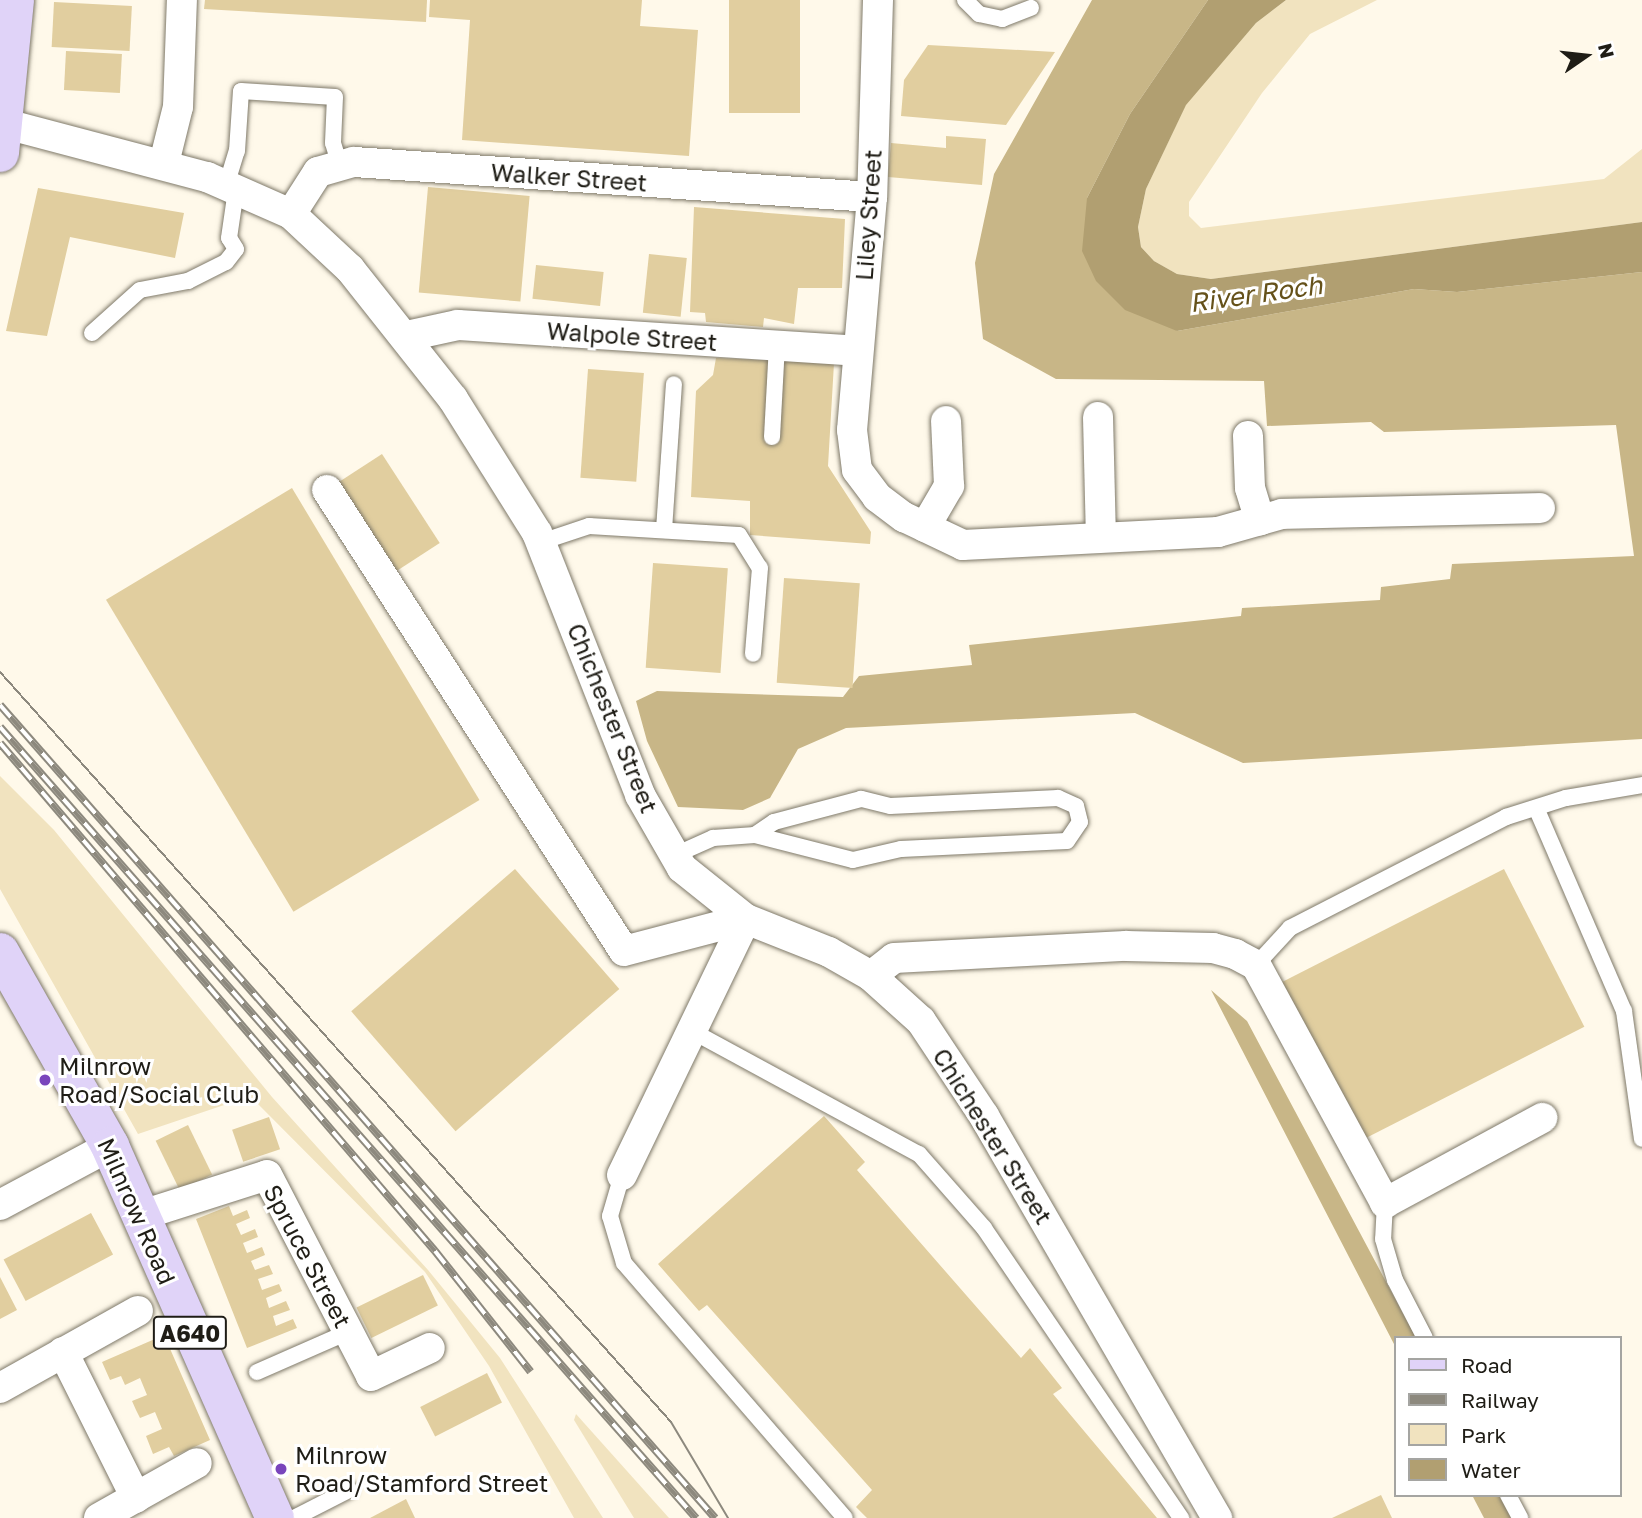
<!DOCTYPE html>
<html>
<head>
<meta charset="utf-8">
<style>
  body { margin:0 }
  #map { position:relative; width:1642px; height:1518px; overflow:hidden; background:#fff9ea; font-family:"Golos Text",sans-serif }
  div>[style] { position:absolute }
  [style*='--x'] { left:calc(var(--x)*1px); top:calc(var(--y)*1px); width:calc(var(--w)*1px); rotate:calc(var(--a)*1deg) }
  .green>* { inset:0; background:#f1e3bf }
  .forest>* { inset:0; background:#c8b687 }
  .water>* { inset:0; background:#b19f71 }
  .building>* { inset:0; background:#e1ce9f; transform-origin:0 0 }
  .roads { filter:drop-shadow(0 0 2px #7f7969) drop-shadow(0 0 2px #7f7969) }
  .lane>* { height:16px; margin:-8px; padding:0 8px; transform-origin:8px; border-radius:8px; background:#fff }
  .street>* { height:30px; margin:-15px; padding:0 15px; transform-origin:15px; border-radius:15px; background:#fff }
  .primary>* { height:38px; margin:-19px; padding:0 19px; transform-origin:19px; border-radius:19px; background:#e0d3f8 }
  .tram>* { height:2px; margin:-1px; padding:0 1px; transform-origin:1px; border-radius:1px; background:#8d897e }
  .rail>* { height:8px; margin-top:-4px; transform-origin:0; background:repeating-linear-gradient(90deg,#fff 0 16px,#8d897e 0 32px); box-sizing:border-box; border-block:2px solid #8d897e }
  .dots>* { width:19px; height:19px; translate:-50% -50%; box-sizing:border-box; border:4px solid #fff; border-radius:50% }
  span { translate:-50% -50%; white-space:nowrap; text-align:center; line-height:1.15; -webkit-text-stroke:6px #fff; paint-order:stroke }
  .shield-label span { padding:2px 5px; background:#fff; border:2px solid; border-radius:5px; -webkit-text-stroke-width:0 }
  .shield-label { font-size:23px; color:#1f1d16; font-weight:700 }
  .street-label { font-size:24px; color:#1f1d16 }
  .poi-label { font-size:24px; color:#1f1d16 }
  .left { translate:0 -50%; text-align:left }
  .water-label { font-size:26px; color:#65511a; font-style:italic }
  .legend { position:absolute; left:1394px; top:1336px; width:228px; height:161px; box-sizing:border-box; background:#fff; border:2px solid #a5a5a2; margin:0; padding:9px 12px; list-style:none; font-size:21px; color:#1f1d16 }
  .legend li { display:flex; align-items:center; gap:14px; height:35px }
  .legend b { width:35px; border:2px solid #a5a5a2 }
  .north { position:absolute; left:1551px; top:21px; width:70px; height:70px; -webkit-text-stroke:5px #fff; paint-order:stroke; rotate:76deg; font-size:19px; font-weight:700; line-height:28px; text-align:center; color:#1f1d16 }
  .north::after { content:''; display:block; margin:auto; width:24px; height:32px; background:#1f1d16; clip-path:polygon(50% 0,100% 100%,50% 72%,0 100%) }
</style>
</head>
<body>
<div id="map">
  <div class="green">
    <div style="clip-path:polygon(1286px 0,1377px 0,1310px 34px,1262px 93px,1189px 202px,1189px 216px,1201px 228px,1604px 179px,1642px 149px,1642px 222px,1211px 279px,1177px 274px,1154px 261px,1141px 247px,1138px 227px,1146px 189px,1186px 104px,1256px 23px)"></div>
    <div style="clip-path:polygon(0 776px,54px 830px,272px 1097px,428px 1270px,500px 1358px,603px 1518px,574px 1518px,489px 1366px,425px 1272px,255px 1101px,233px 1102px,138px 1134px,0 889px)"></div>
    <div style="clip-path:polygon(576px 1414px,669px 1518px,634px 1518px,574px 1420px)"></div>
  </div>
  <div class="forest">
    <div style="clip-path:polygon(1092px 0,1208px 0,1130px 114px,1087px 198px,1177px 331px,1414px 289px,1457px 292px,1642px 272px,1642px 739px,1243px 763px,1135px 713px,846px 728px,798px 749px,770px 798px,743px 810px,678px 807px,647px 741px,636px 701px,657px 691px,843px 697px,859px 676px,972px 665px,969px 645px,1241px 616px,1242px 608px,1380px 600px,1381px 587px,1450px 579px,1452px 564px,1634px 556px,1616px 425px,1384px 432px,1371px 422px,1267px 426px,1264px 381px,1056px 379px,983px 339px,975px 263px,994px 174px)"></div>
    <div style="clip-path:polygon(1211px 990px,1247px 1021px,1416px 1338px,1395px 1338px,1395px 1346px)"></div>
    <div style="clip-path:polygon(1472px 1495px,1500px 1495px,1512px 1518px,1484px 1518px)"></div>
  </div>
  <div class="water">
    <div style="clip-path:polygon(1208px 0,1286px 0,1256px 23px,1186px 105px,1146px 189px,1138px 227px,1141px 247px,1154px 261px,1177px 274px,1211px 279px,1642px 222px,1642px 272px,1457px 292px,1414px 289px,1177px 331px,1125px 310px,1096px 281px,1082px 251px,1087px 198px,1130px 114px)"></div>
  </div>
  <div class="building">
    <div style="clip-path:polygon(205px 0,427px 0,426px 22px,204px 9px)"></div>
    <div style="clip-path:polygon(430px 0,642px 0,640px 26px,698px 30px,689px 156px,462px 140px,470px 20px,429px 17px)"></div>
    <div style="left:729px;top:0;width:71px;height:113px"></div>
    <div style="left:54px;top:2px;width:78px;height:45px;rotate:3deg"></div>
    <div style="clip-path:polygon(928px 45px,1055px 52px,1006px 125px,901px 116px,904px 80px)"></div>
    <div style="left:66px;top:51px;width:56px;height:39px;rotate:3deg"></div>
    <div style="clip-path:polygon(946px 136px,986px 139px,982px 185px,888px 177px,891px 143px,946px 148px)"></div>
    <div style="left:428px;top:187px;width:102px;height:106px;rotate:5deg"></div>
    <div style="clip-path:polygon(38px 188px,184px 213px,175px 258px,70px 237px,47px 336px,6px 331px)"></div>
    <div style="clip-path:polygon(694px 207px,845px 219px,842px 288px,798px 288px,794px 324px,764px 318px,763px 327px,706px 322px,705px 313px,690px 312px)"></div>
    <div style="left:649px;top:254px;width:38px;height:59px;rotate:6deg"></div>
    <div style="left:536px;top:265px;width:68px;height:34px;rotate:6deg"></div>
    <div style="clip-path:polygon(716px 358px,834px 363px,828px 466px,871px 532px,870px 544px,750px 535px,750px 501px,691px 497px,696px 391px,713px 375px)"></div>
    <div style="left:588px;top:369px;width:56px;height:109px;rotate:4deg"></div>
    <div style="left:382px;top:454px;width:106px;height:56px;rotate:57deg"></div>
    <div style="left:292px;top:488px;width:364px;height:217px;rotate:59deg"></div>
    <div style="left:653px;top:563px;width:75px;height:105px;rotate:4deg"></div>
    <div style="left:784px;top:578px;width:76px;height:105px;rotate:4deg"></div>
    <div style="left:515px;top:869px;width:159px;height:217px;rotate:49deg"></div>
    <div style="left:1504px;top:869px;width:177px;height:260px;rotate:63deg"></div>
    <div style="clip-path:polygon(824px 1116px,865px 1162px,857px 1170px,1021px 1358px,1030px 1348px,1062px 1388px,1053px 1394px,1157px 1518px,867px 1518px,856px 1507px,872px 1490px,707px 1305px,699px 1311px,658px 1264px)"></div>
    <div style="left:269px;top:1117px;width:34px;height:39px;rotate:71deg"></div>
    <div style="left:188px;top:1125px;width:55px;height:36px;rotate:64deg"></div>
    <div style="clip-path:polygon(229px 1206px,233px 1216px,247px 1210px,250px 1218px,236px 1224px,241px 1235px,255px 1229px,258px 1237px,243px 1243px,247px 1253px,262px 1247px,265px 1255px,251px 1261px,255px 1270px,269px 1265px,273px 1274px,258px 1279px,262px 1290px,279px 1284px,282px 1291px,266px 1298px,269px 1308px,286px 1301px,290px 1310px,273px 1316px,276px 1326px,293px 1319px,297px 1328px,247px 1348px,196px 1219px)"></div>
    <div style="left:91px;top:1213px;width:47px;height:99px;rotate:62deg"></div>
    <div style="left:423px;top:1275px;width:34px;height:74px;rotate:64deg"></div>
    <div style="clip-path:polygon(0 1277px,17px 1310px,0 1319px)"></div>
    <div style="clip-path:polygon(164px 1335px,210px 1440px,174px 1456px,169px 1447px,153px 1454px,146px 1436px,162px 1429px,155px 1412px,140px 1418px,136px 1410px,132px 1401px,147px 1395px,140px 1378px,125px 1385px,121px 1376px,110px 1380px,102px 1362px)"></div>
    <div style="left:487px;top:1373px;width:33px;height:75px;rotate:63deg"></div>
    <div style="clip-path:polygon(1381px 1495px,1392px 1518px,1332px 1518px)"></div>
    <div style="clip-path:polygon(406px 1499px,415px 1518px,370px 1518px)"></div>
  </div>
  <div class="roads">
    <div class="lane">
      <div style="--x:965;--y:0;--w:20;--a:45"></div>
      <div style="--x:979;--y:14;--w:24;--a:12"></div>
      <div style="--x:1002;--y:19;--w:31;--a:-21"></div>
      <div style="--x:226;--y:186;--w:37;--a:-73"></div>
      <div style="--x:237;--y:151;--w:60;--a:-86.2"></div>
      <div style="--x:241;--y:91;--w:94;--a:3.7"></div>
      <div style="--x:335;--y:97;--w:46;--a:92.5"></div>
      <div style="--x:333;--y:143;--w:24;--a:73"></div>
      <div style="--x:92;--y:333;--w:64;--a:-41.9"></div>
      <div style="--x:140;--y:290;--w:49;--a:-10.6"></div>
      <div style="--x:188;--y:281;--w:42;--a:-26.6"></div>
      <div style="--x:226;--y:262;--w:16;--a:-52"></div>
      <div style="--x:236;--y:249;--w:13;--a:-122"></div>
      <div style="--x:229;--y:238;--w:49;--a:-81.7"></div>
      <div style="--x:772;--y:437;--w:91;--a:-86.9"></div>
      <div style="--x:664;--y:530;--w:146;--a:-86.1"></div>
      <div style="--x:541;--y:542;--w:51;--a:-18.4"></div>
      <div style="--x:589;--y:526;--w:150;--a:3.4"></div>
      <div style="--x:739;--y:535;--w:39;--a:58"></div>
      <div style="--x:760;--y:568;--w:86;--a:94.7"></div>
      <div style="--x:1537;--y:810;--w:219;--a:66.6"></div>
      <div style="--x:1624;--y:1011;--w:129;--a:82"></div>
      <div style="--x:675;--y:855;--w:42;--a:-24.1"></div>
      <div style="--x:713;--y:838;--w:42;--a:-4.1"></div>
      <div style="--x:755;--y:835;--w:101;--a:14.3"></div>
      <div style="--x:853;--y:860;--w:49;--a:-12.9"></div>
      <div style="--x:901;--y:849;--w:166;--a:-2.8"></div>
      <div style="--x:1067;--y:841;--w:23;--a:-56"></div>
      <div style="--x:1080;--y:822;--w:16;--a:-104"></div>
      <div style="--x:1076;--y:806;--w:20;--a:-156"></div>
      <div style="--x:1058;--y:798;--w:168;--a:177.3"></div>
      <div style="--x:890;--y:806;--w:30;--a:-166"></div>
      <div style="--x:861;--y:799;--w:90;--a:165.2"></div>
      <div style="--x:774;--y:822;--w:23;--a:146"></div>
      <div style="--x:1256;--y:965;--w:50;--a:-47.4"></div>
      <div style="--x:1290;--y:928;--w:243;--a:-27.2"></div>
      <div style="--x:1506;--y:817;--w:63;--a:-17.6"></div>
      <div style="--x:1566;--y:798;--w:77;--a:-9.7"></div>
      <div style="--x:692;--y:1031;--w:258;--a:28.5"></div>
      <div style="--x:919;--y:1154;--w:98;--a:48.7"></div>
      <div style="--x:984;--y:1228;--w:351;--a:55.8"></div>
      <div style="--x:622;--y:1175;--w:43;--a:106.3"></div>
      <div style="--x:610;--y:1216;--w:49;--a:73.4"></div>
      <div style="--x:624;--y:1263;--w:337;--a:49.1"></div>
      <div style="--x:1385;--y:1203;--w:36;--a:93"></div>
      <div style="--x:1383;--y:1239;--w:43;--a:73.7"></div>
      <div style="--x:1395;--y:1280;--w:65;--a:62.7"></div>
      <div style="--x:257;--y:1372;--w:99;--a:-23.7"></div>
      <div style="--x:1508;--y:1495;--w:26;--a:62"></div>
      <div style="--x:294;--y:1518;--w:62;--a:-27"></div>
    </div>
    <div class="street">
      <div style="--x:878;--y:0;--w:197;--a:91.7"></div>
      <div style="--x:872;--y:197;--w:234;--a:94.9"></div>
      <div style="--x:852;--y:430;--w:40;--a:82.9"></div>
      <div style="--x:857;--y:470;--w:34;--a:53"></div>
      <div style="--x:877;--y:497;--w:34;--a:37"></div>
      <div style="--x:904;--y:517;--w:65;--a:25.4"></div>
      <div style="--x:963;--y:545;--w:255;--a:-2.9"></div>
      <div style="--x:1218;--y:532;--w:66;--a:-15.7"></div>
      <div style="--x:1282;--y:514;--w:258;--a:-1.3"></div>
      <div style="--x:6;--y:124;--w:208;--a:14.8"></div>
      <div style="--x:207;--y:177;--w:92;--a:23.8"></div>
      <div style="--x:291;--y:214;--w:81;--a:43"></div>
      <div style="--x:350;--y:269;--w:166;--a:51.6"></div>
      <div style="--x:453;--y:399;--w:158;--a:57.9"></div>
      <div style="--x:537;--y:533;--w:282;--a:68.5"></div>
      <div style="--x:640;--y:795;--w:84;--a:60.1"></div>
      <div style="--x:682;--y:868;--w:82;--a:38.6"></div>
      <div style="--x:746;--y:919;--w:89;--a:21.7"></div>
      <div style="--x:829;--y:952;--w:48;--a:29.7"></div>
      <div style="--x:871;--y:976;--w:67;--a:42"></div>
      <div style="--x:921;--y:1021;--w:114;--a:56.4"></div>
      <div style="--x:984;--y:1116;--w:465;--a:59.9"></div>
      <div style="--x:164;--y:163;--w:58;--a:-76"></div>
      <div style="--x:178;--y:107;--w:107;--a:-87.9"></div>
      <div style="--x:291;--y:214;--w:50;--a:-57.3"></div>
      <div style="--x:318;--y:172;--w:37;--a:-16"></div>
      <div style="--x:354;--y:162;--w:519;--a:3.87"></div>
      <div style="--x:407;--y:336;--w:52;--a:-12.2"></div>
      <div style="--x:458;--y:325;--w:400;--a:3.7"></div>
      <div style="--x:1098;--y:417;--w:120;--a:88.6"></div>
      <div style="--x:1248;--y:436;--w:52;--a:87.8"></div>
      <div style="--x:1250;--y:488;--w:34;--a:73"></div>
      <div style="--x:327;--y:490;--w:548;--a:57.21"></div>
      <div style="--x:624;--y:951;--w:126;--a:-14.7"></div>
      <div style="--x:925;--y:527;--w:48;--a:-59.7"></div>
      <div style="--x:949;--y:486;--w:65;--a:-92.6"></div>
      <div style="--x:871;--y:976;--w:29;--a:-38"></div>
      <div style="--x:894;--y:958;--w:232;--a:-3"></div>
      <div style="--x:1126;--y:946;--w:87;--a:1.3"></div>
      <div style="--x:1213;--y:948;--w:23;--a:15"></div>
      <div style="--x:1235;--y:954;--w:24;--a:28"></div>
      <div style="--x:1256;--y:965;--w:271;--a:61.5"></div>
      <div style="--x:1385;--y:1203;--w:179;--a:-28.4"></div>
      <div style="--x:622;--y:1175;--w:284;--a:-64.2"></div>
      <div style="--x:0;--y:1205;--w:125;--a:-28.2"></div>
      <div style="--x:142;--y:1215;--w:131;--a:-17.7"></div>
      <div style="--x:267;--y:1175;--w:226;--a:62.6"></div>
      <div style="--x:371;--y:1376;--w:65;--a:-25.4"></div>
      <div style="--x:63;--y:1352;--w:163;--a:63.4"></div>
      <div style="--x:0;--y:1388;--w:158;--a:-29.2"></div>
      <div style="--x:99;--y:1518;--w:112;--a:-29.3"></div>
    </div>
    <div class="primary">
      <div style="--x:0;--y:153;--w:154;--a:-84.4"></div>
      <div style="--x:0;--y:952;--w:223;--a:60.4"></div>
      <div style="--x:110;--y:1146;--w:407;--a:66.1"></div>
    </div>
  </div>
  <div class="tram">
    <div style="--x:0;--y:672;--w:1006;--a:48.18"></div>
    <div style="--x:671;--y:1422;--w:112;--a:59.3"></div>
  </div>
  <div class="rail">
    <div style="--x:0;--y:705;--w:1083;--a:48.67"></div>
    <div style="--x:0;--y:727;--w:1054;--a:48.66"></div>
    <div style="--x:0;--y:743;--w:669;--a:49.43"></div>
    <div style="--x:435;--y:1251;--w:154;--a:51.6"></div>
  </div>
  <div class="dots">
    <div style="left:45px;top:1080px;background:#7945bc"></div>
    <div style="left:281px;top:1469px;background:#7945bc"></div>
  </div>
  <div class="shield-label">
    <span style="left:190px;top:1333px">A640</span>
  </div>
  <div class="street-label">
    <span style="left:569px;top:177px;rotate:4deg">Walker Street</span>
    <span style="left:868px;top:215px;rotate:-86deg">Liley Street</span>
    <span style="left:632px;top:336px;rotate:4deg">Walpole Street</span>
    <span style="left:613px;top:718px;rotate:68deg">Chichester Street</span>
    <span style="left:993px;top:1136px;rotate:58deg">Chichester Street</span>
    <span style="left:137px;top:1211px;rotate:66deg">Milnrow Road</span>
    <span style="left:308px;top:1256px;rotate:62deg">Spruce Street</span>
  </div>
  <div class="poi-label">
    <span class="left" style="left:59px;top:1080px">Milnrow<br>Road/Social Club</span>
    <span class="left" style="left:295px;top:1469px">Milnrow<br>Road/Stamford Street</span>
  </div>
  <div class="water-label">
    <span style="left:1256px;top:294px;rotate:-8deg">River Roch</span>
  </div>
  <ul class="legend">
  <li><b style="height:9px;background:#e0d3f8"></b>Road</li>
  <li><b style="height:9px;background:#8d897e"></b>Railway</li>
  <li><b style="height:19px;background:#f1e3bf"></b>Park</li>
  <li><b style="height:19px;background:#b19f71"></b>Water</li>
  </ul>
  <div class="north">N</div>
</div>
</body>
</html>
